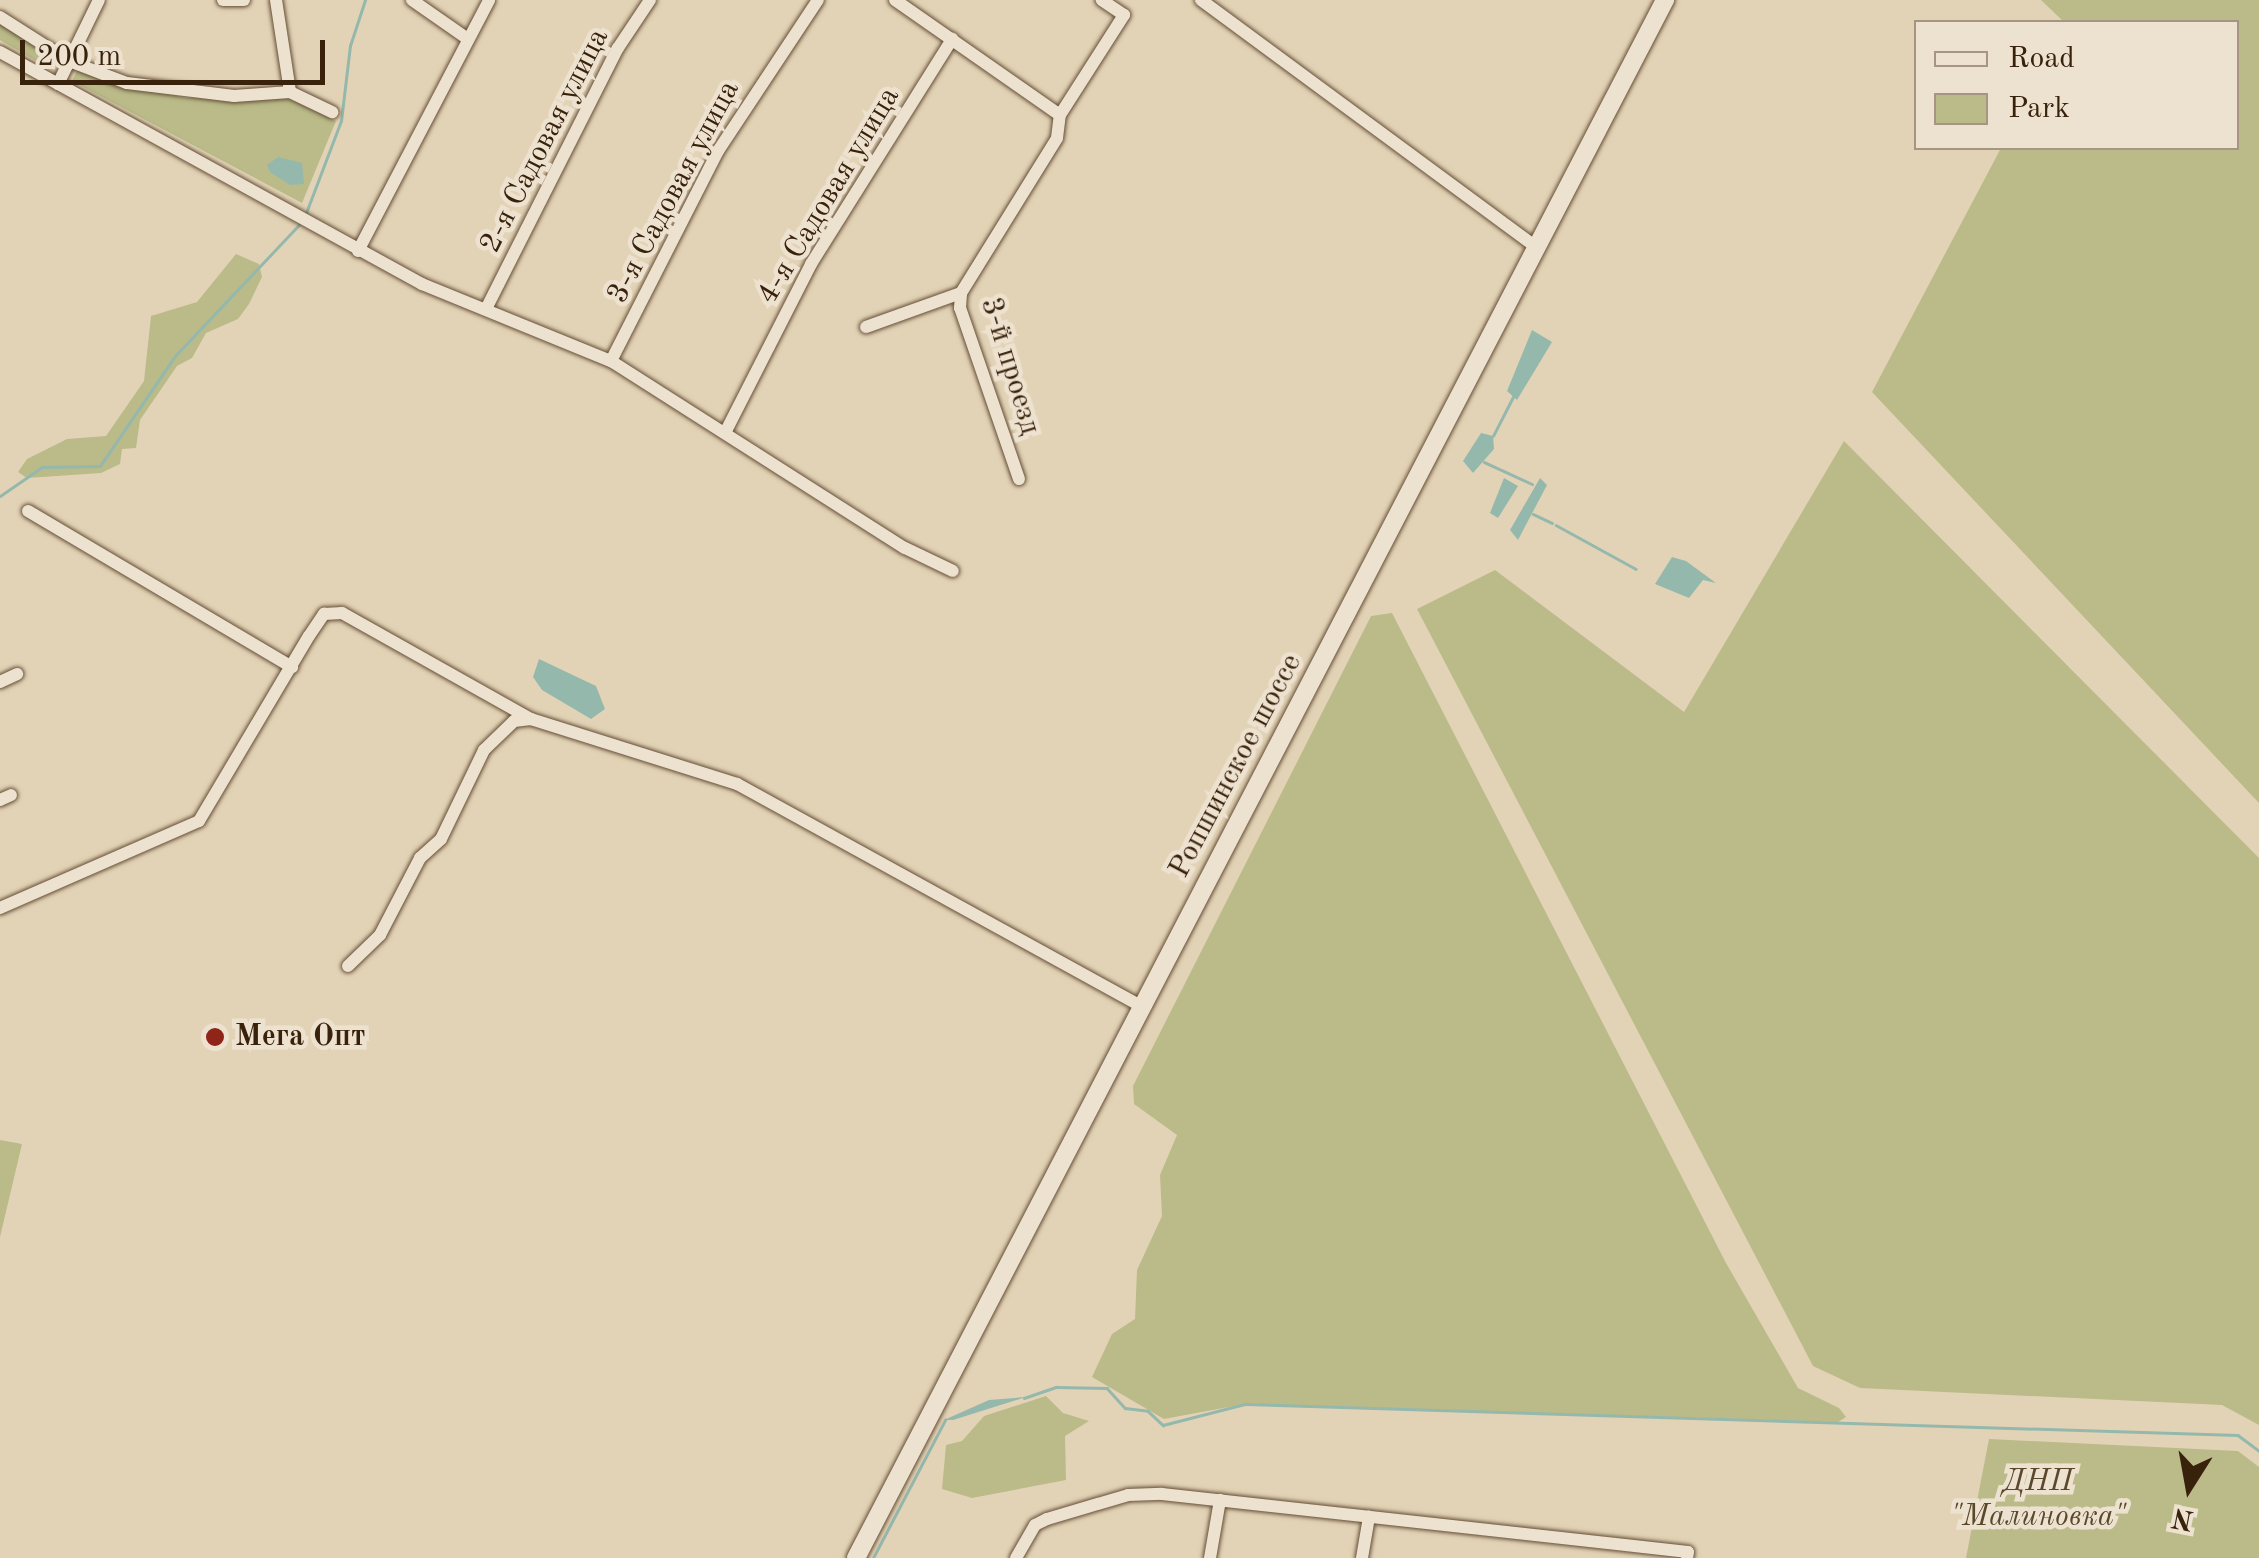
<!DOCTYPE html>
<html>
<head>
<meta charset="utf-8">
<style>
  body { margin:0 }
  #map { position:relative; width:2259px; height:1558px; overflow:hidden; background:#e3d3b6; font-family:"Old Standard TT",serif }
  div>[style] { position:absolute }
  [style*='--x'] { left:calc(var(--x)*1px); top:calc(var(--y)*1px); width:calc(var(--w)*1px); rotate:calc(var(--a)*1deg) }
  .green>* { inset:0; background:#babb89 }
  .water>* { inset:0; background:#95b8ad }
  .stream>* { height:2.5px; margin:-1.25px; padding:0 1.25px; transform-origin:1.25px; border-radius:1.25px; background:#95b8ad }
  .roads { filter:drop-shadow(0 0 2px #644e36) drop-shadow(0 0 2px #644e36) }
  .minor>* { height:12px; margin:-6px; padding:0 6px; transform-origin:6px; border-radius:6px; background:#ede2d0 }
  .secondary>* { height:18px; margin:-9px; padding:0 9px; transform-origin:9px; border-radius:9px; background:#ede2d0 }
  .dots>* { width:28px; height:28px; translate:-50% -50%; box-sizing:border-box; border:5px solid #ede2d0; border-radius:50% }
  span { translate:-50% -50%; white-space:nowrap; text-align:center; line-height:1.15; -webkit-text-stroke:9px #ede2d0; paint-order:stroke }
  .street-label { font-size:30px; color:#39220c }
  .poi-label { font-size:30px; color:#39220c; font-weight:700 }
  .left { translate:0 -50%; text-align:left }
  .park-label { font-size:30px; color:#59482b; font-style:italic }
  .legend { position:absolute; left:1914px; top:20px; width:325px; height:130px; box-sizing:border-box; background:#ede2d0; border:2px solid #a59582; margin:0; padding:12px 18px; list-style:none; font-size:30px; color:#39220c }
  .legend li { display:flex; align-items:center; gap:20px; height:50px }
  .legend b { width:50px; border:2px solid #a59582 }
  .north { position:absolute; left:2139px; top:1438px; width:100px; height:100px; -webkit-text-stroke:8px #ede2d0; paint-order:stroke; rotate:191deg; font-size:28px; font-weight:700; line-height:40px; text-align:center; color:#39220c }
  .north::after { content:''; display:block; margin:auto; width:35px; height:45px; background:#39220c; clip-path:polygon(50% 0,100% 100%,50% 72%,0 100%) }
  .scale { position:absolute; left:20px; top:40px; width:305px; height:45px; box-sizing:border-box; border:5px solid #39220c; border-top:0; padding-left:12px; font-size:30px; line-height:35px; white-space:nowrap; color:#39220c; -webkit-text-stroke:8px #ede2d0; paint-order:stroke }
</style>
</head>
<body>
<div id="map">
  <div class="green">
    <div style="clip-path:polygon(2041px 0,2259px 0,2259px 803px,1872px 392px,2001px 148px,2236px 148px,2236px 22px,2064px 22px)"></div>
    <div style="clip-path:polygon(0 21px,58px 59px,52px 70px,0 40px)"></div>
    <div style="clip-path:polygon(78px 69px,184px 98px,286px 97px,336px 121px,302px 203px,72px 81px)"></div>
    <div style="clip-path:polygon(236px 254px,259px 264px,262px 277px,249px 304px,238px 319px,206px 333px,192px 358px,177px 366px,140px 420px,136px 448px,122px 449px,120px 464px,101px 473px,27px 478px,18px 472px,27px 459px,67px 439px,106px 436px,144px 381px,151px 316px,197px 302px)"></div>
    <div style="clip-path:polygon(1844px 441px,2259px 858px,2259px 1425px,2222px 1405px,1860px 1388px,1813px 1366px,1417px 609px,1495px 570px,1684px 712px)"></div>
    <div style="clip-path:polygon(1392px 613px,1726px 1263px,1798px 1388px,1839px 1408px,1846px 1417px,1838px 1422px,1245px 1404px,1164px 1419px,1092px 1377px,1112px 1334px,1135px 1319px,1137px 1270px,1162px 1216px,1160px 1175px,1177px 1135px,1134px 1104px,1133px 1086px,1371px 616px)"></div>
    <div style="clip-path:polygon(0 1140px,22px 1144px,0 1237px)"></div>
    <div style="clip-path:polygon(1046px 1396px,1063px 1413px,1089px 1421px,1065px 1436px,1066px 1480px,972px 1498px,942px 1489px,946px 1445px,962px 1441px,984px 1416px)"></div>
    <div style="clip-path:polygon(1989px 1439px,2238px 1451px,2259px 1467px,2259px 1558px,1966px 1558px)"></div>
  </div>
  <div class="water">
    <div style="clip-path:polygon(278px 157px,302px 163px,304px 184px,290px 185px,270px 172px,267px 165px)"></div>
    <div style="clip-path:polygon(1532px 330px,1552px 342px,1517px 400px,1507px 391px)"></div>
    <div style="clip-path:polygon(1481px 433px,1493px 436px,1494px 449px,1473px 473px,1463px 461px)"></div>
    <div style="clip-path:polygon(1504px 478px,1518px 486px,1498px 518px,1490px 513px)"></div>
    <div style="clip-path:polygon(1540px 478px,1547px 485px,1518px 540px,1510px 530px)"></div>
    <div style="clip-path:polygon(1672px 557px,1686px 561px,1716px 583px,1703px 580px,1689px 598px,1655px 584px)"></div>
    <div style="clip-path:polygon(539px 659px,596px 686px,605px 709px,591px 719px,542px 690px,533px 677px)"></div>
    <div style="clip-path:polygon(1026px 1397px,953px 1420px,944px 1420px,989px 1400px)"></div>
  </div>
  <div class="stream">
    <div style="--x:306;--y:213;--w:98;--a:-69.2"></div>
    <div style="--x:341;--y:121;--w:76;--a:-83.2"></div>
    <div style="--x:350;--y:46;--w:48;--a:-71.9"></div>
    <div style="--x:1493;--y:436;--w:44;--a:-62.9"></div>
    <div style="--x:1484;--y:462;--w:53;--a:24.6"></div>
    <div style="--x:0;--y:496;--w:51;--a:-34.6"></div>
    <div style="--x:42;--y:467;--w:58;--a:-1"></div>
    <div style="--x:100;--y:466;--w:133;--a:-55.7"></div>
    <div style="--x:175;--y:356;--w:180;--a:-46.6"></div>
    <div style="--x:1533;--y:514;--w:21;--a:25"></div>
    <div style="--x:1556;--y:525;--w:91;--a:28.8"></div>
    <div style="--x:1024;--y:1398;--w:34;--a:-19"></div>
    <div style="--x:1056;--y:1387;--w:51;--a:1.1"></div>
    <div style="--x:1107;--y:1388;--w:27;--a:48"></div>
    <div style="--x:1125;--y:1408;--w:23;--a:7"></div>
    <div style="--x:1148;--y:1411;--w:21;--a:43"></div>
    <div style="--x:1163;--y:1425;--w:85;--a:-14.4"></div>
    <div style="--x:1245;--y:1404;--w:993;--a:1.79"></div>
    <div style="--x:2238;--y:1435;--w:26;--a:37"></div>
    <div style="--x:873;--y:1558;--w:156;--a:-62.4"></div>
  </div>
  <div class="roads">
    <div class="minor">
      <div style="--x:223;--y:0;--w:21;--a:0"></div>
      <div style="--x:276;--y:0;--w:93;--a:81.3"></div>
      <div style="--x:412;--y:0;--w:65;--a:34.9"></div>
      <div style="--x:895;--y:0;--w:201;--a:34.9"></div>
      <div style="--x:1201;--y:0;--w:418;--a:36.4"></div>
      <div style="--x:0;--y:17;--w:82;--a:32.5"></div>
      <div style="--x:69;--y:61;--w:62;--a:20.8"></div>
      <div style="--x:127;--y:83;--w:108;--a:6.9"></div>
      <div style="--x:234;--y:96;--w:56;--a:-4.1"></div>
      <div style="--x:290;--y:92;--w:47;--a:25.5"></div>
      <div style="--x:0;--y:52;--w:482;--a:28.8"></div>
      <div style="--x:422;--y:284;--w:204;--a:22.2"></div>
      <div style="--x:611;--y:361;--w:348;--a:32.5"></div>
      <div style="--x:905;--y:548;--w:53;--a:25.6"></div>
      <div style="--x:58;--y:84;--w:93;--a:-64"></div>
      <div style="--x:1060;--y:115;--w:119;--a:-57.4"></div>
      <div style="--x:1124;--y:15;--w:27;--a:-146"></div>
      <div style="--x:358;--y:251;--w:283;--a:-62.4"></div>
      <div style="--x:487;--y:307;--w:290;--a:-63.2"></div>
      <div style="--x:618;--y:48;--w:58;--a:-56.3"></div>
      <div style="--x:866;--y:327;--w:101;--a:-19.7"></div>
      <div style="--x:611;--y:361;--w:236;--a:-63"></div>
      <div style="--x:718;--y:151;--w:181;--a:-56.5"></div>
      <div style="--x:725;--y:433;--w:190;--a:-63"></div>
      <div style="--x:811;--y:264;--w:266;--a:-57.9"></div>
      <div style="--x:1019;--y:479;--w:181;--a:-109"></div>
      <div style="--x:960;--y:308;--w:15;--a:-86"></div>
      <div style="--x:961;--y:293;--w:182;--a:-58.2"></div>
      <div style="--x:1057;--y:138;--w:23;--a:-83"></div>
      <div style="--x:28;--y:511;--w:307;--a:30.6"></div>
      <div style="--x:0;--y:682;--w:19;--a:-25"></div>
      <div style="--x:0;--y:800;--w:12;--a:-24"></div>
      <div style="--x:0;--y:908;--w:217;--a:-23.6"></div>
      <div style="--x:199;--y:821;--w:215;--a:-59.3"></div>
      <div style="--x:309;--y:636;--w:27;--a:-56"></div>
      <div style="--x:324;--y:614;--w:18;--a:-3"></div>
      <div style="--x:342;--y:613;--w:217;--a:29.3"></div>
      <div style="--x:531;--y:719;--w:216;--a:17.5"></div>
      <div style="--x:737;--y:784;--w:460;--a:28.8"></div>
      <div style="--x:348;--y:966;--w:45;--a:-44.1"></div>
      <div style="--x:380;--y:935;--w:87;--a:-62.5"></div>
      <div style="--x:420;--y:858;--w:28;--a:-42"></div>
      <div style="--x:441;--y:839;--w:99;--a:-64.2"></div>
      <div style="--x:484;--y:750;--w:42;--a:-44"></div>
      <div style="--x:514;--y:721;--w:17;--a:-7"></div>
      <div style="--x:1016;--y:1558;--w:38;--a:-60"></div>
      <div style="--x:1035;--y:1525;--w:13;--a:-27"></div>
      <div style="--x:1047;--y:1519;--w:84;--a:-16.5"></div>
      <div style="--x:1128;--y:1495;--w:34;--a:-2"></div>
      <div style="--x:1162;--y:1494;--w:529;--a:6.29"></div>
      <div style="--x:1688;--y:1552;--w:6;--a:99"></div>
      <div style="--x:1210;--y:1558;--w:59;--a:-80.2"></div>
      <div style="--x:1362;--y:1558;--w:42;--a:-80.3"></div>
    </div>
    <div class="secondary">
      <div style="--x:856;--y:1558;--w:1756;--a:-62.56"></div>
    </div>
  </div>
  <div class="dots">
    <div style="left:215px;top:1037px;background:#8f2418"></div>
  </div>
  <div class="street-label">
    <span style="left:545px;top:141px;rotate:-63deg">2-я Садовая улица</span>
    <span style="left:674px;top:192px;rotate:-62deg">3-я Садовая улица</span>
    <span style="left:829px;top:196px;rotate:-59deg">4-я Садовая улица</span>
    <span style="left:1010px;top:366px;rotate:73deg">3-й проезд</span>
    <span style="left:1236px;top:766px;rotate:-62deg">Ропшинское шоссе</span>
  </div>
  <div class="poi-label">
    <span class="left" style="left:235px;top:1037px">Мега Опт</span>
  </div>
  <div class="park-label">
    <span style="left:2038px;top:1499px">ДНП<br>"Малиновка"</span>
  </div>
  <ul class="legend">
  <li><b style="height:12px;background:#ede2d0"></b>Road</li>
  <li><b style="height:28px;background:#babb89"></b>Park</li>
  </ul>
  <div class="north">N</div>
  <div class="scale">200 m</div>
</div>
</body>
</html>
